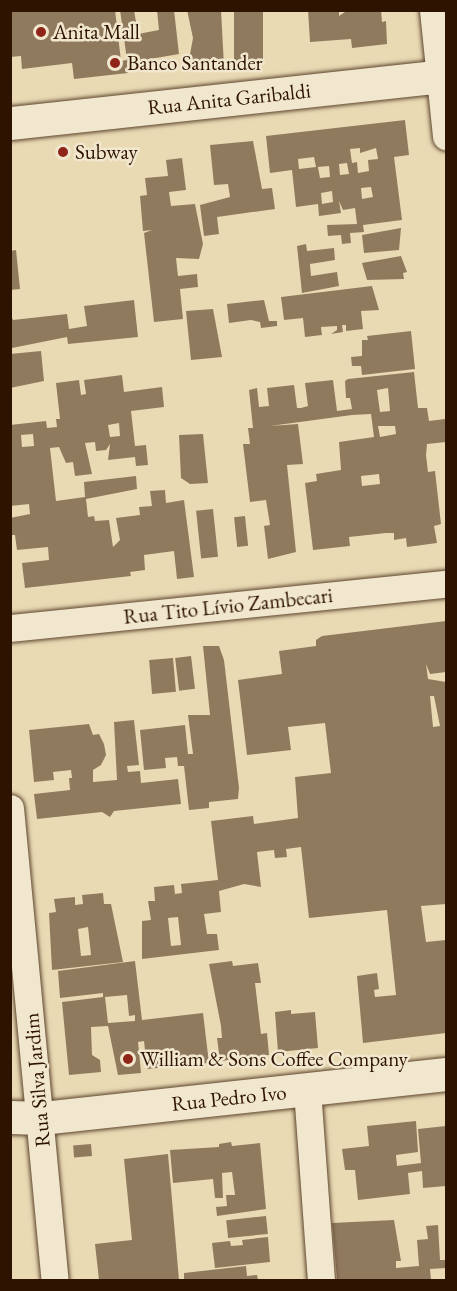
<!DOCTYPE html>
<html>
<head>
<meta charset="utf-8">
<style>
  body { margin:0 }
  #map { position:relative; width:457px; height:1291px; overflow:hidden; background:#eadab4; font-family:"EB Garamond",serif }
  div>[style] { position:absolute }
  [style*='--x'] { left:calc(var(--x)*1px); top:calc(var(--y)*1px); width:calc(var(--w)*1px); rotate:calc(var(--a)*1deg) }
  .building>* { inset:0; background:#907a5e; transform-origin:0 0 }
  .roads { filter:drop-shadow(0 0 2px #5d452e) drop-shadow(0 0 2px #5d452e) }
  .minor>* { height:27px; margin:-13.5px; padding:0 13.5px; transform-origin:13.5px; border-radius:13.5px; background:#f1e7ce }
  .tertiary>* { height:33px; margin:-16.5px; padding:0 16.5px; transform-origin:16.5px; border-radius:16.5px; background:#f1e7ce }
  .secondary>* { height:33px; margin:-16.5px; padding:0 16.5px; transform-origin:16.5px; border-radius:16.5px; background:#f1e7ce }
  .dots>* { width:16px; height:16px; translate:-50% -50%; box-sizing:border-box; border:3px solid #f1e7ce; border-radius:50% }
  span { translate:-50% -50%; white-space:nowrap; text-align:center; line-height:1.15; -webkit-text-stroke:5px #f1e7ce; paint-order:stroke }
  .poi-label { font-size:21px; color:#2e1301 }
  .left { translate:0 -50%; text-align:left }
  .street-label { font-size:21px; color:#2e1301 }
  .frame { position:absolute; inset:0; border:12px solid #2e1301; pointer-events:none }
</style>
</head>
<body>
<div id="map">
  <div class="building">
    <div style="clip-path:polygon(10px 10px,115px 10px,121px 61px,127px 60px,120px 10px,134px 10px,138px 34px,159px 30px,157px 10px,174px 10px,179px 54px,127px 63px,128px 73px,74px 79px,72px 63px,22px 69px,21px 56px,10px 57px)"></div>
    <div style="clip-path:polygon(187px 10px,221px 10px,224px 66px,198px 66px,193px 69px,193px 64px,188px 65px,193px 38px)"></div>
    <div style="left:234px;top:10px;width:29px;height:51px"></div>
    <div style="clip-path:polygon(308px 10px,339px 10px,339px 16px,348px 10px,381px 10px,382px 22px,386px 21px,387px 44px,352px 48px,351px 39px,310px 42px)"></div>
    <div style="clip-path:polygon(evenodd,405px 120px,409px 155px,394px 157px,402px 220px,363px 225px,364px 232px,350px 233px,351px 243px,342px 244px,341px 235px,328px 236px,327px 225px,357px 224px,355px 208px,343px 210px,339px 201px,341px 213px,319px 216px,318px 204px,296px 207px,292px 170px,270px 173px,266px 136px,405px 120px,360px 148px,360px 153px,376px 148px,378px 159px,368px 160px,369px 171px,358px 173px,357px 162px,352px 163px,350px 149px,360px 148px,405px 120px,314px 157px,316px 167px,299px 169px,298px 159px,314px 157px,405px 120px,347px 163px,349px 174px,340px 175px,339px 164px,347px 163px,405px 120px,329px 166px,330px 177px,320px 178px,318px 167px,329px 166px,405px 120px,371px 187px,373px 197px,362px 199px,361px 188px,371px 187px,405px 120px,332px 191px,333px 202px,322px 204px,321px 193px,332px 191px)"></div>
    <div style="clip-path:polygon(253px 141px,262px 189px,272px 188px,275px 209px,217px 217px,219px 234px,204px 236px,200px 205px,230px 197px,228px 184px,214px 185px,210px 145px)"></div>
    <div style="clip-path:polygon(182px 158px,186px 190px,169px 192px,171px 206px,195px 204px,203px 244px,199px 259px,176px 258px,178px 276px,197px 274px,198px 287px,180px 289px,183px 319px,154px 322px,144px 233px,152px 230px,143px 231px,140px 196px,147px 195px,145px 178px,168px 176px,166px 160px)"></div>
    <div style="clip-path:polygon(401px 228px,399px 250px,364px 253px,362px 235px)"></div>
    <div style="clip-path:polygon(306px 244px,307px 251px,334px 248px,335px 260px,310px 264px,311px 276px,337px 272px,339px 286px,302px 293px,297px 246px)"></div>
    <div style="clip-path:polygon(16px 250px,20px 289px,10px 290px,10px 251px)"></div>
    <div style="clip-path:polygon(401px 256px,407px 272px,403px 273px,404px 279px,367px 280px,362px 263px)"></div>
    <div style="clip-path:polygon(372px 286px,379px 310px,361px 311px,363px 329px,346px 331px,346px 325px,342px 325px,343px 332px,331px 334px,337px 330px,337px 326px,321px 327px,322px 335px,305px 337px,303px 318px,284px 320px,281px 297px)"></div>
    <div style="clip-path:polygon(134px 300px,138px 337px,68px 344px,67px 337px,12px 348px,10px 314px,13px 320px,67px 314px,69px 329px,87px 326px,84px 306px)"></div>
    <div style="clip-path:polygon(264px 300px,269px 321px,277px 321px,277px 326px,261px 328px,260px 322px,251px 320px,229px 323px,227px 304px)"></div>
    <div style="clip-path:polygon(213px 309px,222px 357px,191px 360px,186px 311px)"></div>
    <div style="clip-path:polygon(411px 331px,415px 369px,362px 375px,361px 366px,352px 366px,351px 357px,362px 356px,362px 340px,368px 340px,367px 336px)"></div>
    <div style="clip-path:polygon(41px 351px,44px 381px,10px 388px,10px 354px)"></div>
    <div style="clip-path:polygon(evenodd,414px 372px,418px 408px,427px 408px,429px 421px,445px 419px,446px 442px,427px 444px,426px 455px,428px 472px,435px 471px,441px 524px,434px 526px,437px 543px,407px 547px,406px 538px,394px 540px,394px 533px,386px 533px,349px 537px,350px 546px,313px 550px,305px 483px,317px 481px,316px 474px,341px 470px,339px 442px,374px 437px,371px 414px,352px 415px,270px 426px,298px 424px,303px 464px,287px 465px,296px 552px,268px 559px,264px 526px,270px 525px,266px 500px,250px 502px,243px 444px,250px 444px,248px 428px,253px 428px,249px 390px,257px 388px,259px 407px,269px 406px,267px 388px,294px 385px,297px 408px,301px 408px,308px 406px,305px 383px,333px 380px,337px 411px,352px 409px,350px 398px,346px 398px,345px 381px,348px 379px,414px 372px,388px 388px,390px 411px,380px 412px,377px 390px,388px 388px,414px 372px,378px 426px,395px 426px,396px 434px,380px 437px,378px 426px,414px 372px,379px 474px,380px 484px,362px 486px,361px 476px,379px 474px)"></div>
    <div style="clip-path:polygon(evenodd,122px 375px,124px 392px,162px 387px,164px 407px,131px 411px,135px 446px,146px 445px,148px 465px,136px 466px,135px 457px,108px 460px,110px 444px,106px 450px,96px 451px,95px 442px,85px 443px,92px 474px,75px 476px,73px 462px,66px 463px,59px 447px,50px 448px,56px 501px,85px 497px,84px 482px,136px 476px,137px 489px,86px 499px,88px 517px,94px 516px,95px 521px,109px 520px,113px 547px,120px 540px,116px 518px,140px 515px,139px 507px,152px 506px,150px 491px,165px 490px,166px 503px,184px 500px,194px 577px,177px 579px,174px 551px,144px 555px,145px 570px,130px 572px,131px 576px,25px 588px,22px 563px,49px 560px,48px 547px,17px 550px,15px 535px,12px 535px,10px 518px,30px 514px,29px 504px,10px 506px,10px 425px,46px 421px,47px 428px,57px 427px,56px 419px,60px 419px,56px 383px,79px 380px,81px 395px,86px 394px,84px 380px,122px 375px,119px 423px,120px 436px,110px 437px,108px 425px,119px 423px,122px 375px,33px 434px,34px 446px,22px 447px,21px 435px,33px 434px)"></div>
    <div style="clip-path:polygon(203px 434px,208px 483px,190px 484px,181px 478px,179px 435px)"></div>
    <div style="left:213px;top:509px;width:48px;height:17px;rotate:84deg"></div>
    <div style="left:245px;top:516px;width:30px;height:11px;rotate:84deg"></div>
    <div style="clip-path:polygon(evenodd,446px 621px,446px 672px,430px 674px,426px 664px,428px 679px,446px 682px,446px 904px,421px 906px,426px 942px,446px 940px,446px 1033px,363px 1043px,357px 976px,377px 973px,379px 989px,374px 990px,375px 997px,396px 995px,387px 910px,309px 918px,301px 847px,286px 849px,287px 857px,275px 858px,274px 850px,257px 852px,261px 887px,244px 884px,219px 891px,221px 912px,204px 914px,207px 934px,217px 934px,219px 950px,142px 959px,142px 921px,151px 920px,148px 901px,155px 901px,154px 887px,174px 885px,175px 894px,182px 893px,181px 884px,218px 880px,211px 821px,253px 816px,254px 824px,298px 818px,295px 777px,331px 773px,325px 723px,288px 727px,291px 750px,247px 755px,238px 680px,282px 674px,279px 651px,316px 646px,316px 640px,322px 636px,446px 621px,430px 696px,434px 696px,440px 726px,433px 727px,430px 696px,446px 621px,178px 917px,181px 945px,171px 946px,168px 918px,178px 917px)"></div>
    <div style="clip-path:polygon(203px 646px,219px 646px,224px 660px,239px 788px,238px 799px,209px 802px,209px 808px,189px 810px,184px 766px,178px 766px,177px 757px,165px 758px,166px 768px,144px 770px,140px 730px,185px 725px,188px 754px,193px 754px,188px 715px,210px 715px)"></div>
    <div style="left:191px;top:656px;width:33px;height:16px;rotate:83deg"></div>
    <div style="left:173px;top:658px;width:34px;height:24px;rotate:85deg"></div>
    <div style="clip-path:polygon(134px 720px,139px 765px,127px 766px,128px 772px,140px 771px,141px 783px,178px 779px,181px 804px,114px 811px,110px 817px,102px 812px,37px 819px,34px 794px,70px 790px,69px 778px,72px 778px,71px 770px,53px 772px,54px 780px,34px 782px,29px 730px,89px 724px,93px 735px,99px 734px,104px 744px,106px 755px,101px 765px,93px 770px,93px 782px,117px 780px,114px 722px)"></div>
    <div style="clip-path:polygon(evenodd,103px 893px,104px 904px,111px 904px,123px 962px,52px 970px,49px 913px,56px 912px,54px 899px,75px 897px,75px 905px,83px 904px,82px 895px,103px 893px,88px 927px,91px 955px,81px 956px,78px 929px,88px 927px)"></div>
    <div style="clip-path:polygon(evenodd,135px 961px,142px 1020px,203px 1013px,209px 1063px,147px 1069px,144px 1041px,138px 1042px,141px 1073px,118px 1075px,108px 1026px,91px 1027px,92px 1055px,100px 1060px,101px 1072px,69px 1075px,62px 1002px,103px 997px,103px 993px,60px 998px,58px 971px,135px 961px,127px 995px,129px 1016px,135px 1015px,135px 1021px,108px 1023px,105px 997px,127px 995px)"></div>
    <div style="clip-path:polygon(232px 961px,233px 966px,258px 963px,261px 983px,255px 983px,261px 1034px,267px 1033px,269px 1055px,220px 1061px,217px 1038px,222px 1038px,221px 1026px,209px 964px)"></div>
    <div style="clip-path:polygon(291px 1010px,291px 1014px,315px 1012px,318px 1048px,278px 1052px,275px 1012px)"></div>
    <div style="clip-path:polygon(416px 1121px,418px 1152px,396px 1155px,397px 1166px,421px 1163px,418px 1129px,446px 1126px,446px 1186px,423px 1188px,422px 1171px,408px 1173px,410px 1194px,358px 1200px,355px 1170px,345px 1170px,342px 1149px,369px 1146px,367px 1126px)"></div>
    <div style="clip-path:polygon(231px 1142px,232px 1146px,260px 1143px,266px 1209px,217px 1216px,216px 1207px,227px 1206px,226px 1195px,235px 1195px,232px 1172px,222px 1173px,223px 1198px,215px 1198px,213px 1179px,173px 1183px,170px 1150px,219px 1147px,219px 1144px)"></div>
    <div style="left:91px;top:1144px;width:12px;height:18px;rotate:85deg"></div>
    <div style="clip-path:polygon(168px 1154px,179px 1280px,99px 1280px,95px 1244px,132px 1240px,124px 1159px)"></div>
    <div style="left:266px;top:1216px;width:18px;height:40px;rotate:84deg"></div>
    <div style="clip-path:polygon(394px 1220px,401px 1261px,396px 1261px,396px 1268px,419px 1266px,417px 1240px,428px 1239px,426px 1226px,438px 1225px,440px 1260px,446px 1260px,446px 1268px,430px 1269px,431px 1280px,337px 1279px,332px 1223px)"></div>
    <div style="clip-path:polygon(268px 1237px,270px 1262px,215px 1268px,212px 1243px,230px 1241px,231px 1246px,243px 1245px,242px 1240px)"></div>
    <div style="clip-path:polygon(246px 1266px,247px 1276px,257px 1275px,258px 1280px,184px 1280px,184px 1273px)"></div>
  </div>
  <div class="roads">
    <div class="minor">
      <div style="--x:433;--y:10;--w:127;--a:84.1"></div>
      <div style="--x:10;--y:628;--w:438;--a:-5.8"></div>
      <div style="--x:10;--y:808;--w:474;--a:84.6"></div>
      <div style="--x:307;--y:1090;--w:191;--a:85.8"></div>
    </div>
    <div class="tertiary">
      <div style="--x:10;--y:1117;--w:31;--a:2"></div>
      <div style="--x:41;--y:1118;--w:407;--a:-6.2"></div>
    </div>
    <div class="secondary">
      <div style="--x:10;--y:123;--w:439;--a:-6.2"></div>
    </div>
  </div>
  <div class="dots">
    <div style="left:41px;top:32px;background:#8f2418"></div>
    <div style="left:115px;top:63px;background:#8f2418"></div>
    <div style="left:63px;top:152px;background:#8f2418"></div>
    <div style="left:128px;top:1059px;background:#8f2418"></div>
  </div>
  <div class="poi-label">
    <span class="left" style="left:53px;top:32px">Anita Mall</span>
    <span class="left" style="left:127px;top:63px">Banco Santander</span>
    <span class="left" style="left:75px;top:152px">Subway</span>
    <span class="left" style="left:140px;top:1059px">William &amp; Sons Coffee Company</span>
  </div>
  <div class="street-label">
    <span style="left:229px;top:99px;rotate:-6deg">Rua Anita Garibaldi</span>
    <span style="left:228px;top:606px;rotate:-6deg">Rua Tito Lívio Zambecari</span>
    <span style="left:37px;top:1080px;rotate:-95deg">Rua Silva Jardim</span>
    <span style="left:229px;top:1098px;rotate:-6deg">Rua Pedro Ivo</span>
  </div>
  <div class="frame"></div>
</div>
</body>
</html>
